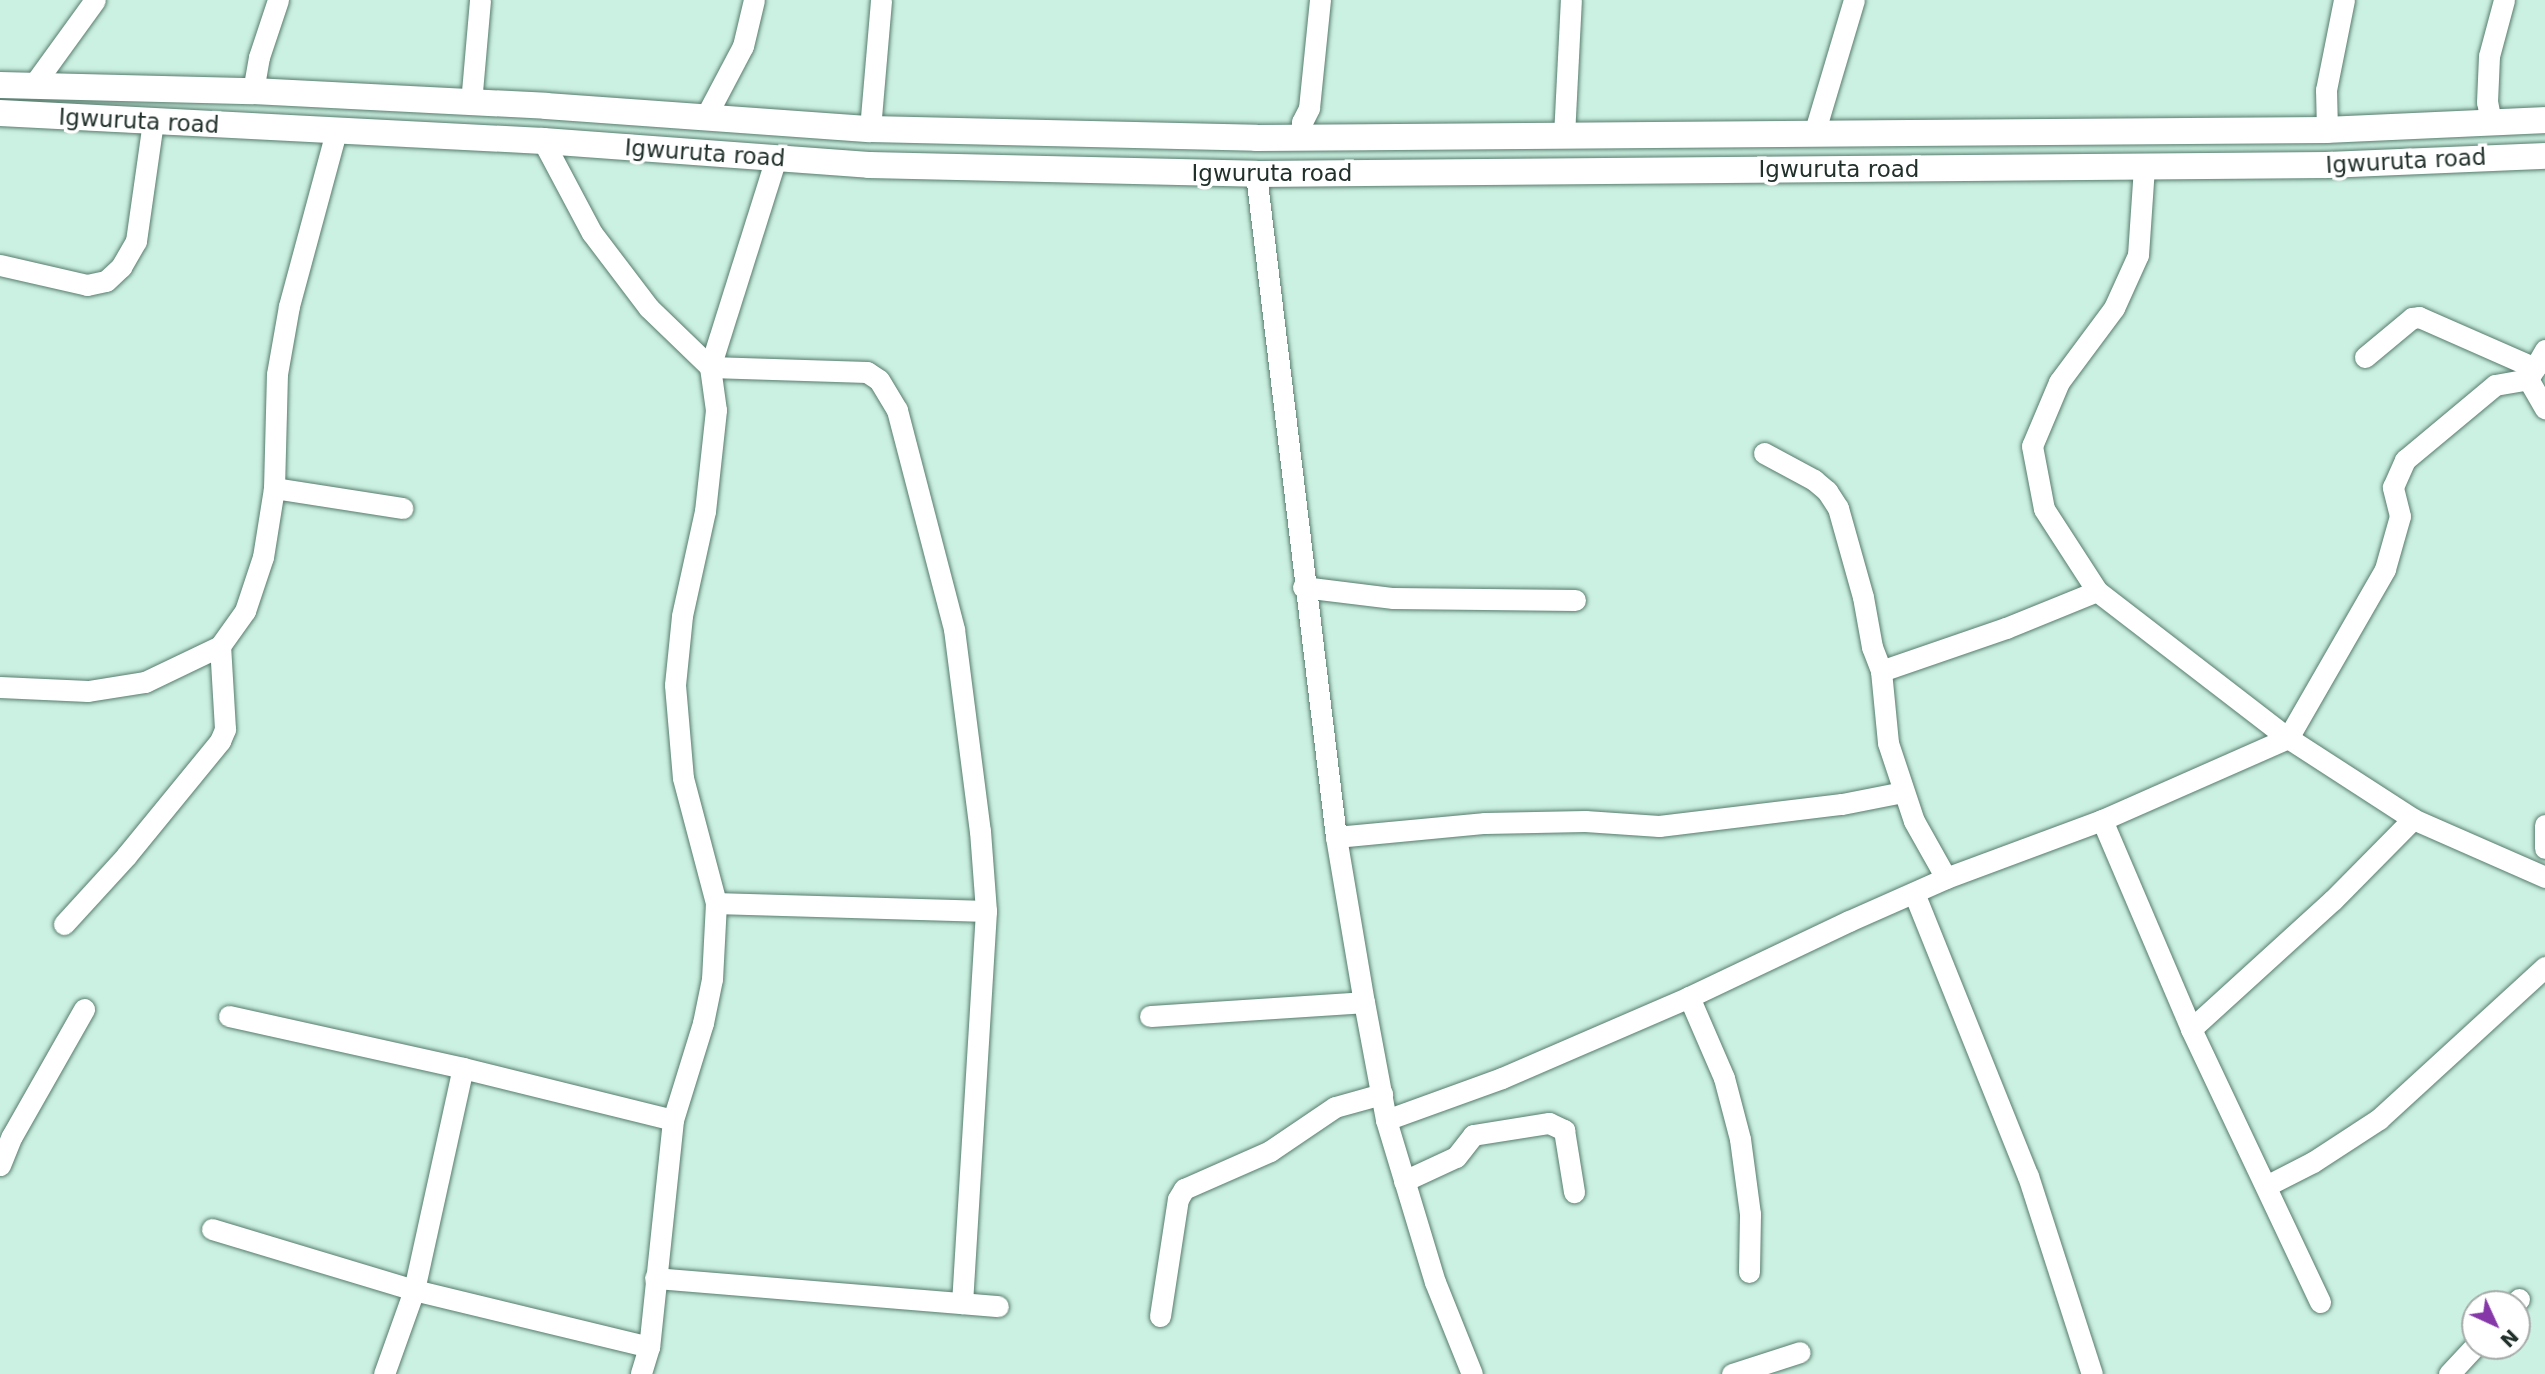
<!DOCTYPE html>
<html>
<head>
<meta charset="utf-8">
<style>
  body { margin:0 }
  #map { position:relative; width:2545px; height:1374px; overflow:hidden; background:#cbf1e2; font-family:"DejaVu Sans",sans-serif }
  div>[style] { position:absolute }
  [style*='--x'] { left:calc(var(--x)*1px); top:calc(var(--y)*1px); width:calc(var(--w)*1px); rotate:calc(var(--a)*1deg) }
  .roads { filter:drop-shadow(0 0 2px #587c6e) drop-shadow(0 0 2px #587c6e) }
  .minor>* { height:21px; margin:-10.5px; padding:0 10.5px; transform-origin:10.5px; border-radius:10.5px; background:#fff }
  .major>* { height:26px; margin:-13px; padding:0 13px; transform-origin:13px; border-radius:13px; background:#fff }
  span { translate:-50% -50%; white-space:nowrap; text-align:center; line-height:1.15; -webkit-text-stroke:7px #fff; paint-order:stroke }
  .street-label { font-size:23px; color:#21302a }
  .north { position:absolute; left:2461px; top:1290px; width:70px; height:70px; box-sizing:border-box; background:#fff; border:2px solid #a6acaa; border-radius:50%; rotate:135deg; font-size:19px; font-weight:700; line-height:28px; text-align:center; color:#21302a }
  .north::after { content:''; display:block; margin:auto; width:24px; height:32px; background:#8638a9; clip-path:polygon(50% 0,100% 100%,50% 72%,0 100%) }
</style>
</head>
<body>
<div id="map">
  <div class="roads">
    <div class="minor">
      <div style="--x:32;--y:87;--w:107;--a:-54.1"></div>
      <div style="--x:253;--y:91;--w:35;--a:-80"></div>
      <div style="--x:259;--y:57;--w:60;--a:-71.6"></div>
      <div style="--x:471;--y:103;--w:103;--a:-85"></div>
      <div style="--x:705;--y:118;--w:81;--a:-62.2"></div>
      <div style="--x:743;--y:46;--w:47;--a:-76.6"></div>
      <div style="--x:2491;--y:122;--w:20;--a:-101"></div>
      <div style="--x:2487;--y:102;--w:46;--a:-87.5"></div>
      <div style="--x:2489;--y:56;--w:58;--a:-75"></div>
      <div style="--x:870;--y:129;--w:129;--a:-85.1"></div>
      <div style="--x:2327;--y:130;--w:40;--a:-91.4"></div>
      <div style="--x:2326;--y:90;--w:92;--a:-78.7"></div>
      <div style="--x:1814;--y:134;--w:140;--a:-73.4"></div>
      <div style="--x:1564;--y:136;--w:136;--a:-87.1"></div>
      <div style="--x:1301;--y:138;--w:16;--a:-86"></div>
      <div style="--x:1302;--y:122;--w:16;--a:-63"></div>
      <div style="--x:1309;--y:108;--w:109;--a:-84.2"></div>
      <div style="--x:543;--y:141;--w:104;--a:62"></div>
      <div style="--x:592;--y:233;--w:94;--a:52.8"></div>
      <div style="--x:649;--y:308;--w:85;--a:44"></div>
      <div style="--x:710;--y:367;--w:43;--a:82.1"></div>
      <div style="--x:716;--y:410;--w:102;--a:96.2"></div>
      <div style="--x:705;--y:511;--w:107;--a:102.4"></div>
      <div style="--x:682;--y:616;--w:69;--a:95.8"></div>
      <div style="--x:675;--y:685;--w:93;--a:85.1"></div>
      <div style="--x:683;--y:778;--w:129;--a:75.2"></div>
      <div style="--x:716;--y:903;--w:76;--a:93"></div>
      <div style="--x:712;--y:979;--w:45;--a:101.6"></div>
      <div style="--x:703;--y:1023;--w:102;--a:107.2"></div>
      <div style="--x:673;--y:1120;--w:228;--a:96"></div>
      <div style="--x:649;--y:1347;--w:28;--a:107"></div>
      <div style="--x:776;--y:158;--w:219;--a:107.5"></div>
      <div style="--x:710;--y:367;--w:157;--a:1.8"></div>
      <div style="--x:867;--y:372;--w:14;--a:34"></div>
      <div style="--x:879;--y:380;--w:35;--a:59"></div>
      <div style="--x:897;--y:410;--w:226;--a:75.4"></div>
      <div style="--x:954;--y:629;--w:204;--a:82.7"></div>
      <div style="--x:980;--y:831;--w:80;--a:85.7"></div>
      <div style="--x:986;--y:911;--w:393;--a:93.5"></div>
      <div style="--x:2144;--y:167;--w:88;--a:93.9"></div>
      <div style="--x:2138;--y:255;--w:58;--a:114.4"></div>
      <div style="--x:2114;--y:308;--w:92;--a:126.6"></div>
      <div style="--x:2059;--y:382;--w:69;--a:112.9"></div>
      <div style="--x:2032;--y:446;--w:64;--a:79.2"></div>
      <div style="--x:2044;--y:509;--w:98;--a:57.1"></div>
      <div style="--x:2097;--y:591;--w:241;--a:37.6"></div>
      <div style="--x:2288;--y:738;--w:149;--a:32.9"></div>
      <div style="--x:2413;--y:819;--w:144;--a:23.7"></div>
      <div style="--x:1256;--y:174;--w:668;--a:83.12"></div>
      <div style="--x:1336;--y:837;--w:167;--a:80.4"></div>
      <div style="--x:1364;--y:1002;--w:120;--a:79.4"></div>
      <div style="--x:1386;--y:1120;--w:169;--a:73.2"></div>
      <div style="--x:1435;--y:1282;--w:99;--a:68.1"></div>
      <div style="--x:0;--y:265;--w:89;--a:12.9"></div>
      <div style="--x:87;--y:285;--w:19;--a:-12"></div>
      <div style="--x:106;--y:281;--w:21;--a:-43"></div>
      <div style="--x:121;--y:267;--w:30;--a:-60"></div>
      <div style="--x:136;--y:241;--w:120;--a:-81.9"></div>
      <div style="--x:2545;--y:350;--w:34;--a:120"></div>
      <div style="--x:2528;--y:379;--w:34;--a:60"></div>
      <div style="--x:2365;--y:357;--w:61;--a:-39.7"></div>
      <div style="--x:2412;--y:318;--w:7;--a:-8"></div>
      <div style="--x:2419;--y:317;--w:127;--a:23.7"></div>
      <div style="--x:1764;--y:453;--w:57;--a:28.4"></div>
      <div style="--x:1814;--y:480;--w:17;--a:40"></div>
      <div style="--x:1827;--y:491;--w:20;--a:57"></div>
      <div style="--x:1838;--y:508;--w:92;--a:74.3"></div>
      <div style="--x:1863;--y:597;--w:51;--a:79.8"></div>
      <div style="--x:1872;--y:647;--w:26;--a:69"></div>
      <div style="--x:1881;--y:671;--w:72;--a:84.4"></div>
      <div style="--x:1888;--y:743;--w:82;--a:71.6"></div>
      <div style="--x:1914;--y:821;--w:65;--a:60.7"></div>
      <div style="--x:274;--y:488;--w:130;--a:8.9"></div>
      <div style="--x:1303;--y:587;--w:91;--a:7"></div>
      <div style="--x:1393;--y:598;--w:182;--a:0.6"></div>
      <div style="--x:1881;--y:671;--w:132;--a:-19"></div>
      <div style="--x:2006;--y:628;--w:98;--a:-22.1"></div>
      <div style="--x:0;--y:687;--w:88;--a:2.6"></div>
      <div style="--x:88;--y:691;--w:58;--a:-9"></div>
      <div style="--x:145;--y:682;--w:83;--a:-25.6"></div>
      <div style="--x:220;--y:646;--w:43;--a:-54.5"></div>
      <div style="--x:245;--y:611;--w:57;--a:-71.6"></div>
      <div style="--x:263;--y:557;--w:70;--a:-80.9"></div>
      <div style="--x:274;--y:488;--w:114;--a:-88.5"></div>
      <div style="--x:277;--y:374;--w:69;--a:-80"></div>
      <div style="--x:289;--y:306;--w:180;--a:-74.9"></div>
      <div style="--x:2102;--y:820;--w:227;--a:66.9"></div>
      <div style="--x:2191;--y:1029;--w:302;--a:64.7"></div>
      <div style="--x:2545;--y:825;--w:23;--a:90"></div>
      <div style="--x:1336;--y:837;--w:150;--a:-5.4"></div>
      <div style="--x:1485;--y:823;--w:100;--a:-1.1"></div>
      <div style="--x:1585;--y:821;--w:74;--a:3.9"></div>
      <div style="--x:1659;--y:826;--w:184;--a:-6.9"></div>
      <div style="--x:1842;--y:804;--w:62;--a:-11.1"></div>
      <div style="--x:1914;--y:893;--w:305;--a:68.1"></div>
      <div style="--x:2028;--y:1176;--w:208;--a:72.1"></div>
      <div style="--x:716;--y:903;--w:270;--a:1.7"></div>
      <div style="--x:64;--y:924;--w:92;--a:-47.6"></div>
      <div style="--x:126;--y:856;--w:149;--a:-50.7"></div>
      <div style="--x:220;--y:741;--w:13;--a:-67"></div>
      <div style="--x:225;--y:729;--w:83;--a:-93.4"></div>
      <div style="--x:1689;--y:997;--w:88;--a:66.6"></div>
      <div style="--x:1724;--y:1078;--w:63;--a:75.3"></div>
      <div style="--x:1740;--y:1139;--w:76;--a:82.4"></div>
      <div style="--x:1750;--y:1214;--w:58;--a:91"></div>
      <div style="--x:229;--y:1016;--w:240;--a:12.5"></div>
      <div style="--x:463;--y:1068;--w:216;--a:13.9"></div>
      <div style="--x:1150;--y:1016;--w:214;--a:-3.7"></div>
      <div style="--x:2191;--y:1029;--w:192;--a:-42.3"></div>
      <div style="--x:2333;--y:900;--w:114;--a:-45.4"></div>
      <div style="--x:1386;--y:1120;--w:123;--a:-19.9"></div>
      <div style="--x:1502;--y:1078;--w:204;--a:-23.4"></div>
      <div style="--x:1689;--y:997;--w:177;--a:-25.4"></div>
      <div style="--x:1849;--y:921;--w:106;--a:-23.9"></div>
      <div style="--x:1946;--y:878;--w:166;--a:-20.4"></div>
      <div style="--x:2102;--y:820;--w:203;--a:-23.8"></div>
      <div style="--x:2288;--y:738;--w:195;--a:-60.1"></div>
      <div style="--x:2385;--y:569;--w:55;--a:-74.2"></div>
      <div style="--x:2400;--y:516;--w:30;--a:-104"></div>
      <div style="--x:2393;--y:487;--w:30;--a:-66"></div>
      <div style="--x:2405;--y:460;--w:117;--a:-39.8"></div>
      <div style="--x:2495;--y:385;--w:34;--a:-10"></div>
      <div style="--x:0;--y:1165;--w:31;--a:-68"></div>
      <div style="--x:12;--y:1136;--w:146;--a:-60.4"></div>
      <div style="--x:1404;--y:1181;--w:57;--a:-24.8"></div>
      <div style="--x:1456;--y:1157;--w:28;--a:-52"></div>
      <div style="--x:1473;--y:1135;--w:77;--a:-9"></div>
      <div style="--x:1549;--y:1123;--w:17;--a:25"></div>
      <div style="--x:1564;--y:1130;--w:63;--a:80.8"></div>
      <div style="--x:2266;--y:1186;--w:53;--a:-27.1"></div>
      <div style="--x:2313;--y:1162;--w:79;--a:-33.1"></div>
      <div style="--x:2379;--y:1119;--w:225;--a:-42.5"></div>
      <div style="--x:212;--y:1229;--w:211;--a:16.8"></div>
      <div style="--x:414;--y:1290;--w:242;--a:13.6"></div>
      <div style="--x:655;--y:1278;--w:344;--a:4.7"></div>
      <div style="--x:2514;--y:1304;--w:7;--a:-45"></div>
      <div style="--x:1160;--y:1316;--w:118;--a:-81.3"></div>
      <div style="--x:1178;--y:1199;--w:12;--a:-59"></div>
      <div style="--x:1184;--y:1189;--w:94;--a:-23.8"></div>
      <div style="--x:1270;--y:1151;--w:78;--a:-34.1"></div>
      <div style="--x:1335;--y:1107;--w:49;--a:-15.5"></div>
      <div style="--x:384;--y:1374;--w:89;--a:-70.3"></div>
      <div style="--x:414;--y:1290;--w:227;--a:-77.6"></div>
      <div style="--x:1732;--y:1374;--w:71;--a:-17.9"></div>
      <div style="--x:2449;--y:1374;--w:38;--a:-47"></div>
    </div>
    <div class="major">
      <div style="--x:0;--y:85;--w:253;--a:1.4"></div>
      <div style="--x:253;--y:91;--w:293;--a:2.9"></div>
      <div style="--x:546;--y:106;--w:325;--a:4.1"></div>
      <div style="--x:870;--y:129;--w:386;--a:1.3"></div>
      <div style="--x:1256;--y:138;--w:1071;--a:-0.43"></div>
      <div style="--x:2327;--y:130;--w:218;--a:-2.6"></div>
      <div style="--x:0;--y:113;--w:544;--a:2.95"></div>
      <div style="--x:543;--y:141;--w:327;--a:4.2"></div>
      <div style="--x:869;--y:165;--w:387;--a:1.3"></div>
      <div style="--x:1256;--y:174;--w:1072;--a:-0.48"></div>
      <div style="--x:2328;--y:165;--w:217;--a:-2.4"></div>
    </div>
  </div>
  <div class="street-label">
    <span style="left:139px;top:121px;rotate:3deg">Igwuruta road</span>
    <span style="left:705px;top:153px;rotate:4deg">Igwuruta road</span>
    <span style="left:2406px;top:161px;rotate:-3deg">Igwuruta road</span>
    <span style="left:1839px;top:169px">Igwuruta road</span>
    <span style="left:1272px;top:173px">Igwuruta road</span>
  </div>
  <div class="north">N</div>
</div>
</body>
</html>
